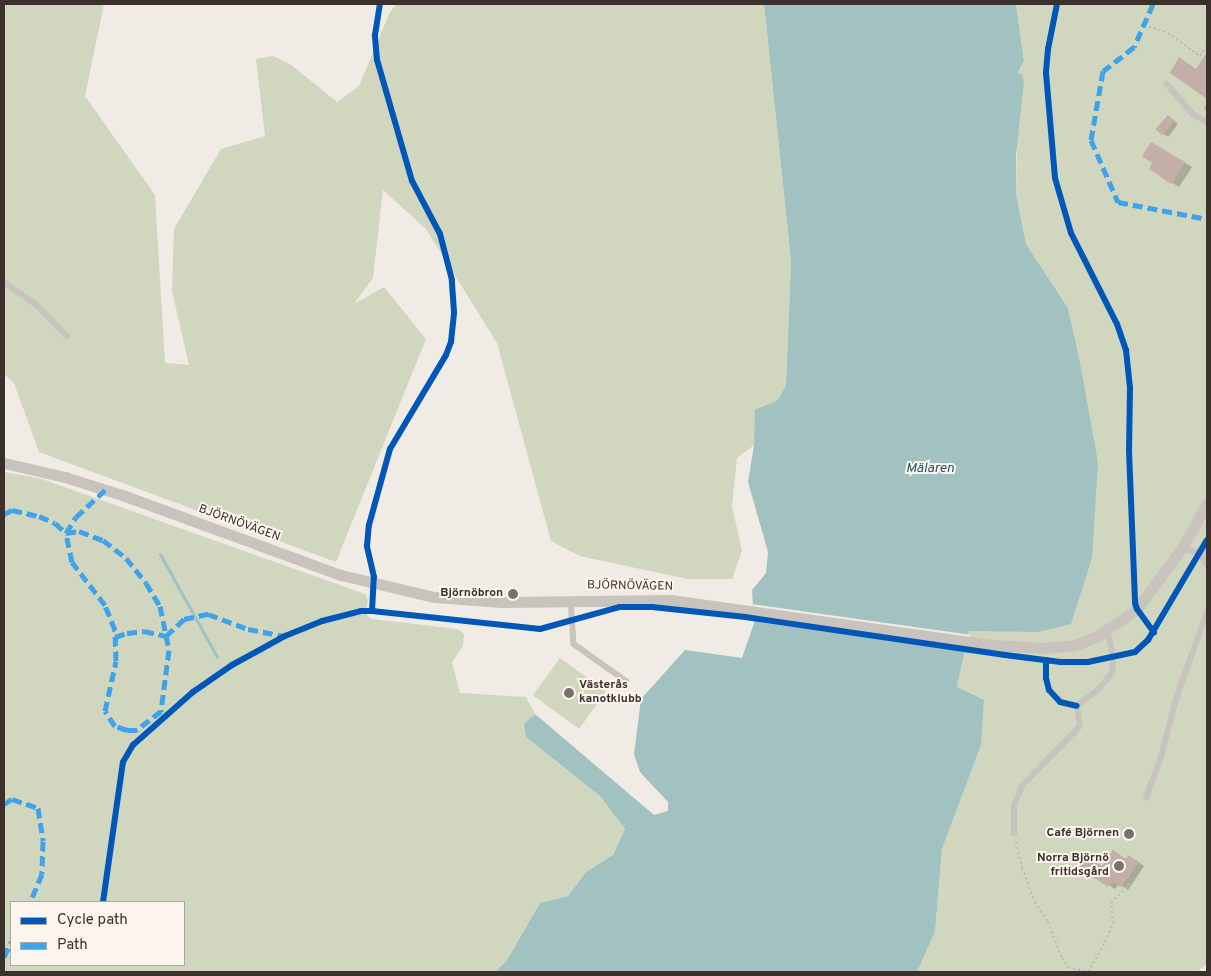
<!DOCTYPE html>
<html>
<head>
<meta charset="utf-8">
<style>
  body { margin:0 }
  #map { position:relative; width:1211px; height:976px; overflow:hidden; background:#f0ebe5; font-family:Overpass,sans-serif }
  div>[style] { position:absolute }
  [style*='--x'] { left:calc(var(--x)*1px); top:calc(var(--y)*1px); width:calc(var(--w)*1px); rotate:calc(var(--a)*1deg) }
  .green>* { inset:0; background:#d1d6bf; transform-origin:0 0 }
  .water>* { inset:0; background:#a1c2c1 }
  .pier>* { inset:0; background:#f0ebe5; transform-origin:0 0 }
  .shadow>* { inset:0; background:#0003 }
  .stream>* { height:3px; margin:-1.5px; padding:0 1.5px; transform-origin:1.5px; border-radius:1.5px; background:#a1c2c1 }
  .building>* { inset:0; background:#c3afa7; transform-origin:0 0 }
  .path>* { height:2px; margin-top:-1px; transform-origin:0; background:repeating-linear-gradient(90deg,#c2bbb6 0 2.5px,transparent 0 5px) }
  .service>* { height:5.5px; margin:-2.75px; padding:0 2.75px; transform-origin:2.75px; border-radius:2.75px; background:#c9c3be }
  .minor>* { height:11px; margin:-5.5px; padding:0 5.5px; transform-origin:5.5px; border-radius:5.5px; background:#c9c3be }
  .quiet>* { height:5px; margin-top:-2.5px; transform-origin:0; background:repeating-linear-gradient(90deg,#3fa3eb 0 10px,transparent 0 15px) }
  .cycleway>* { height:6px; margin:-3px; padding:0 3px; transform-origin:3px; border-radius:3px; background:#0057b8 }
  .dots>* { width:14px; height:14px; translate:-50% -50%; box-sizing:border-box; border:2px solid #fbf5ee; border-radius:50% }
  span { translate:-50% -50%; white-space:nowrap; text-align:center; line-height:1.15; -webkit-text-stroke:4px #fbf5ee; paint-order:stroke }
  .street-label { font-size:12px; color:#3b302b }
  .poi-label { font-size:12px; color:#3b302b; font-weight:700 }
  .right { translate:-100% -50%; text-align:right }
  .left { translate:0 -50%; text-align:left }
  .water-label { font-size:14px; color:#1f5a5e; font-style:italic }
  .frame { position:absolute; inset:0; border:5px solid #3b302b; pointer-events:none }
  .legend { position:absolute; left:10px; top:901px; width:175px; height:65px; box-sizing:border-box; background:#fbf5ee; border:1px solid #aea6a0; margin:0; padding:6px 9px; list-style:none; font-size:15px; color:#3b302b }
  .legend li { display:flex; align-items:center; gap:10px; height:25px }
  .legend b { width:25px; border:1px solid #aea6a0 }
</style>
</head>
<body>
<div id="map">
  <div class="green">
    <div style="clip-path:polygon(4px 4px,104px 4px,85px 96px,155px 195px,165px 363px,189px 365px,172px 291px,174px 229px,221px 149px,265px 136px,256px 59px,273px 56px,290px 64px,337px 102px,359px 86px,389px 14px,396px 4px,764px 4px,791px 261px,786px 385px,778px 400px,756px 410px,754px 445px,737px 458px,732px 506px,742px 551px,732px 579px,687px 579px,580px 556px,551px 541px,497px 343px,426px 229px,383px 190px,373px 278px,354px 304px,384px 287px,426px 339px,336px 562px,39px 452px,14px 383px,4px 374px)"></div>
    <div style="clip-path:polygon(1016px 4px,1207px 4px,1207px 964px,1197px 972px,917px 972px,935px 932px,942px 849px,981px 745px,957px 687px,969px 630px,1038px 632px,1098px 462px,1068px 308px,1026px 244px,1016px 194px,1018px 74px,1024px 61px)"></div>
    <div style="clip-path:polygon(evenodd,4px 472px,42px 479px,365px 594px,368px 600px,366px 614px,371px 619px,458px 629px,464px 634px,463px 646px,452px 662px,460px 693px,526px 697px,535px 714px,525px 724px,526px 737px,600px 796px,625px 829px,613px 855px,586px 872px,568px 896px,540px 903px,507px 960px,495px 972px,4px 972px,4px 472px,11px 902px,184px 902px,184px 965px,11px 965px,11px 902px)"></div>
    <div style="left:560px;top:658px;width:57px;height:46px;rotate:36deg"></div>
  </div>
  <div class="water">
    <div style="clip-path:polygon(764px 4px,1016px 4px,1024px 61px,1018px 73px,1022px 75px,1024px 81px,1016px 155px,1016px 194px,1026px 244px,1068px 308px,1080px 363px,1098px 462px,1092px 558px,1071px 624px,1038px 632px,969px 631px,957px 687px,984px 700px,981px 745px,942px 849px,935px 932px,917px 972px,495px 972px,507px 960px,540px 903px,568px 896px,586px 872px,613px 855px,625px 829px,600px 796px,526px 737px,524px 724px,535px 714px,654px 815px,668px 811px,668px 802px,640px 772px,634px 754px,641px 699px,685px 650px,742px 658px,754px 623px,752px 590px,766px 573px,768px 552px,748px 482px,754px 445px,755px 410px,778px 400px,786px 385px,791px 261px)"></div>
  </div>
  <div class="pier">
    <div style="left:751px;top:604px;width:221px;height:17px;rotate:8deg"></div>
  </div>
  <div class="shadow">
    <div style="clip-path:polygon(1207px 104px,1207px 111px,1204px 108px)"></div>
    <div style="clip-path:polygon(1172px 119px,1178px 124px,1168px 137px,1157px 129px)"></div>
    <div style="clip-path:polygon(1152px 143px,1192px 167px,1179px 187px,1150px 169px,1154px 163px)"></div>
    <div style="clip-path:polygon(1126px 860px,1135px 860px,1144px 866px,1128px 890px,1119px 884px,1115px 889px,1081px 868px,1103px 867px)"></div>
  </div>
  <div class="stream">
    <div style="--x:160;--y:554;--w:118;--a:61"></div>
  </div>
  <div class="building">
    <div style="clip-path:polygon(1207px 52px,1207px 99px,1170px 73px,1179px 57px,1196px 69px)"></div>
    <div style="left:1168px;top:115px;width:9px;height:19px;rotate:41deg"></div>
    <div style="clip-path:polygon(1151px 142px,1185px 162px,1171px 184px,1149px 169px,1152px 163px,1142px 156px)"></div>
    <div style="clip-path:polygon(1113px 850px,1126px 859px,1128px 855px,1139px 862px,1121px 887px,1113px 881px,1108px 887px,1079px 868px,1087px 856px,1102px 866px)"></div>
  </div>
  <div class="path">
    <div style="--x:1144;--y:25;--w:25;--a:18"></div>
    <div style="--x:1168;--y:33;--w:39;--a:36"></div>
    <div style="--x:1200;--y:56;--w:12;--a:-55"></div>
    <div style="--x:1016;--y:842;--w:27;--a:77"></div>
    <div style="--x:1022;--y:868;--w:36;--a:69"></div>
    <div style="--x:1035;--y:902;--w:24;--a:57"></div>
    <div style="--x:1048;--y:922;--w:39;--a:69"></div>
    <div style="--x:1062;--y:958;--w:11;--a:56"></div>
    <div style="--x:1068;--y:967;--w:21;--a:14"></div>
    <div style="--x:1088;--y:972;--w:34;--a:-60"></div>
    <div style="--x:1105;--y:942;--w:21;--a:-67"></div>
    <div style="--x:1113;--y:923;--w:20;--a:-96"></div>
    <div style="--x:1111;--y:903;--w:25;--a:-45"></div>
    <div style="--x:1129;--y:885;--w:5;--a:-127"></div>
  </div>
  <div class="service">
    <div style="--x:1167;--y:84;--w:40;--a:49"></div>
    <div style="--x:1193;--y:114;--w:16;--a:30"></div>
    <div style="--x:4;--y:282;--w:39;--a:35"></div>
    <div style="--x:36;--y:304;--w:45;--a:45.9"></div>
    <div style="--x:1182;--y:548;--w:19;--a:16"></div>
    <div style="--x:1200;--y:553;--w:8;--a:-30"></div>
    <div style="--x:1200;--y:553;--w:13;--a:58"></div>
    <div style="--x:571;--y:600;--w:44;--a:86.1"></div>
    <div style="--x:574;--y:644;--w:64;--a:35.4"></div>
    <div style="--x:1146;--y:798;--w:44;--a:-69.9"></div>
    <div style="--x:1161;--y:757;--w:63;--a:-75.3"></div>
    <div style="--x:1177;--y:696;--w:89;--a:-70.3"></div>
    <div style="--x:1014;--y:834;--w:28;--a:-90"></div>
    <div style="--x:1014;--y:806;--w:22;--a:-68"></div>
    <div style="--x:1022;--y:786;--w:83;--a:-46"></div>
    <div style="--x:1080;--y:726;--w:20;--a:-99"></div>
    <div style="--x:1077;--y:706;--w:28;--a:-38"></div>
    <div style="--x:1099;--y:689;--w:21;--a:-51"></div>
    <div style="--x:1112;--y:673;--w:17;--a:-87"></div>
    <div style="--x:1113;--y:656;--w:26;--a:-103"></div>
  </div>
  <div class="minor">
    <div style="--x:4;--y:463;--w:63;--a:12.9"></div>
    <div style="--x:65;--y:477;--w:63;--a:17.6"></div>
    <div style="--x:125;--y:496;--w:230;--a:20.1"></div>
    <div style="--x:341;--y:575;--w:96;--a:13.3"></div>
    <div style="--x:434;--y:597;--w:68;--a:4.2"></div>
    <div style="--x:502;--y:602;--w:169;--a:-0.7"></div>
    <div style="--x:671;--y:600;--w:325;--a:8"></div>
    <div style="--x:993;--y:645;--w:50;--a:3.4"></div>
    <div style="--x:1043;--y:648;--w:32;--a:-5"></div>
    <div style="--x:1075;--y:645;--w:22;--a:-21"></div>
    <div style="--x:1096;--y:637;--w:50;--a:-34.3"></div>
    <div style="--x:1137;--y:609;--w:76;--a:-53.6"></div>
    <div style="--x:1182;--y:548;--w:51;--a:-60.9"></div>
  </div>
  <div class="quiet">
    <div style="--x:1153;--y:4;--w:47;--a:113.8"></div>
    <div style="--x:1134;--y:47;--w:39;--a:142"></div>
    <div style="--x:1103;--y:71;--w:70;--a:99.9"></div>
    <div style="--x:1091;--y:140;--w:68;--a:66.5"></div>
    <div style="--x:1118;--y:202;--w:91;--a:10.8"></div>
    <div style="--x:4;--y:514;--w:9;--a:-27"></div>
    <div style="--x:12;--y:510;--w:28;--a:13"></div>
    <div style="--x:39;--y:516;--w:17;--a:24"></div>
    <div style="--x:55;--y:523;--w:15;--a:42"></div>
    <div style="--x:66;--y:533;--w:13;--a:-9"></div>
    <div style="--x:79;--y:531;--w:26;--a:21"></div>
    <div style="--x:103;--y:540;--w:29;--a:38"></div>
    <div style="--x:126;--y:558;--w:32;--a:51"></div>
    <div style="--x:146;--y:583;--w:27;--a:59"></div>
    <div style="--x:160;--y:606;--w:45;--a:78.4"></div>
    <div style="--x:169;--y:650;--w:62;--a:97.5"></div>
    <div style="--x:161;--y:711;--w:31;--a:142"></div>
    <div style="--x:137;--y:730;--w:10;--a:180"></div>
    <div style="--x:127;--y:730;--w:13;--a:-162"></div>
    <div style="--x:115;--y:726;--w:18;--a:-124"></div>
    <div style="--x:105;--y:711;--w:51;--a:-77.6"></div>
    <div style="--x:116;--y:661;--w:31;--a:-92"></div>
    <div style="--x:115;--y:630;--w:27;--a:-112"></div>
    <div style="--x:105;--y:605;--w:54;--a:-127.5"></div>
    <div style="--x:72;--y:562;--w:30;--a:-102"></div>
    <div style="--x:66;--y:533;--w:19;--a:-58"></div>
    <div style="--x:76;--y:517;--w:40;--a:-43"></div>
    <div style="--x:115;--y:637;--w:13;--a:-18"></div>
    <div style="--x:127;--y:633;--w:17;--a:-7"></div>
    <div style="--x:144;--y:631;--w:23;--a:13"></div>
    <div style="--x:166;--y:636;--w:25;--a:-43"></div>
    <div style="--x:184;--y:619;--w:25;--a:-12"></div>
    <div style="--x:208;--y:614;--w:43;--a:20.6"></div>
    <div style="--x:248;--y:629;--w:38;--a:11"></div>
    <div style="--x:4;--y:804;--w:9;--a:-32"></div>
    <div style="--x:12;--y:799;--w:28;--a:19"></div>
    <div style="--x:38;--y:808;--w:33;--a:81"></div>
    <div style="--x:43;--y:841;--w:33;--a:92"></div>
    <div style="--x:42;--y:874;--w:30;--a:113"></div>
    <div style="--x:4;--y:957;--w:17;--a:-65"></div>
  </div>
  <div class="cycleway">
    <div style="--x:1057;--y:4;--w:46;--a:101.3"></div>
    <div style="--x:1048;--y:49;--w:24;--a:95"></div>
    <div style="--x:1046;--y:73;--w:105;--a:85.1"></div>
    <div style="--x:1055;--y:178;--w:57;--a:73.8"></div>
    <div style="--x:1071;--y:233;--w:102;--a:63.2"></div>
    <div style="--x:1117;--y:324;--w:28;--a:71"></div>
    <div style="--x:1126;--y:350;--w:38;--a:84"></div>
    <div style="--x:1130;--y:388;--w:63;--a:90.9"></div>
    <div style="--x:1129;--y:451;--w:152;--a:87.7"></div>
    <div style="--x:1135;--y:603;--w:6;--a:72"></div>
    <div style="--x:1137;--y:609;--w:29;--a:54"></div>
    <div style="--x:372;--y:611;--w:34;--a:-87"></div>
    <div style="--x:374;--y:577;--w:32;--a:-103"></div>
    <div style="--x:367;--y:546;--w:21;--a:-85"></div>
    <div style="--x:369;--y:525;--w:79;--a:-74.6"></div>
    <div style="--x:390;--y:449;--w:109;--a:-59.2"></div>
    <div style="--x:446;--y:355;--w:14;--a:-69"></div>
    <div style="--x:451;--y:342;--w:30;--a:-84"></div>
    <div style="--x:454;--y:312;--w:32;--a:-94"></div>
    <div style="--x:452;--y:280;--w:48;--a:-104.6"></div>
    <div style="--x:440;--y:234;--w:60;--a:-117.8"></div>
    <div style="--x:412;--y:181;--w:126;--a:-106.1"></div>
    <div style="--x:377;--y:60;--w:25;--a:-95"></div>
    <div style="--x:375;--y:35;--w:31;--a:-81"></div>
    <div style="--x:1046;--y:660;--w:18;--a:90"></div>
    <div style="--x:1046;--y:678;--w:12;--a:76"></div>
    <div style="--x:1049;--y:690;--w:16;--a:47"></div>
    <div style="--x:1060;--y:702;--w:17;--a:13"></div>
    <div style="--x:103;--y:902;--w:141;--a:-81.9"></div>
    <div style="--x:123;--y:762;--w:20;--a:-60"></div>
    <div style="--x:133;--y:745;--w:80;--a:-41.5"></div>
    <div style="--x:193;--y:692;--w:47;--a:-34.7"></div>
    <div style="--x:232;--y:665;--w:60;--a:-28.7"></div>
    <div style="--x:285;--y:636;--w:40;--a:-22"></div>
    <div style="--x:322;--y:621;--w:40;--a:-14.4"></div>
    <div style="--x:361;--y:611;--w:11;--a:0"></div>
    <div style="--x:372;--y:611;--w:169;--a:6.1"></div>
    <div style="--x:540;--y:629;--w:83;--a:-15.4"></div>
    <div style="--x:620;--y:607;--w:32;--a:0"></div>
    <div style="--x:652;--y:607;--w:94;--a:6.1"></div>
    <div style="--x:745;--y:617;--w:263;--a:8.3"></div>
    <div style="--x:1005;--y:655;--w:56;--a:7.1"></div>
    <div style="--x:1061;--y:662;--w:27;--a:0"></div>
    <div style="--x:1088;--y:662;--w:48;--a:-12"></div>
    <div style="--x:1135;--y:652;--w:18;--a:-43"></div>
    <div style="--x:1148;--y:640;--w:116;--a:-59.5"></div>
  </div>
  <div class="dots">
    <div style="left:513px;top:594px;background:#7a716c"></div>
    <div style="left:569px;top:693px;background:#7a716c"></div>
    <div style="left:1129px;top:834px;background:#7a716c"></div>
    <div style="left:1119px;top:866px;background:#7a716c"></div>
  </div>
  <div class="street-label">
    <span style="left:239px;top:524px;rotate:20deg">BJÖRNÖVÄGEN</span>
    <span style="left:630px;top:587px;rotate:1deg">BJÖRNÖVÄGEN</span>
  </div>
  <div class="poi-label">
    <span class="right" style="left:503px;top:594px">Björnöbron</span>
    <span class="left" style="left:579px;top:693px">Västerås<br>kanotklubb</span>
    <span class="right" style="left:1119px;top:834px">Café Björnen</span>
    <span class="right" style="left:1109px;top:866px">Norra Björnö<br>fritidsgård</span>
  </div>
  <div class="water-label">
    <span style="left:930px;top:469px">Mälaren</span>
  </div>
  <div class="frame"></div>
  <ul class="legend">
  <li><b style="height:6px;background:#0057b8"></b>Cycle path</li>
  <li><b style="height:6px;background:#3fa3eb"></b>Path</li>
  </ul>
</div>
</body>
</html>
